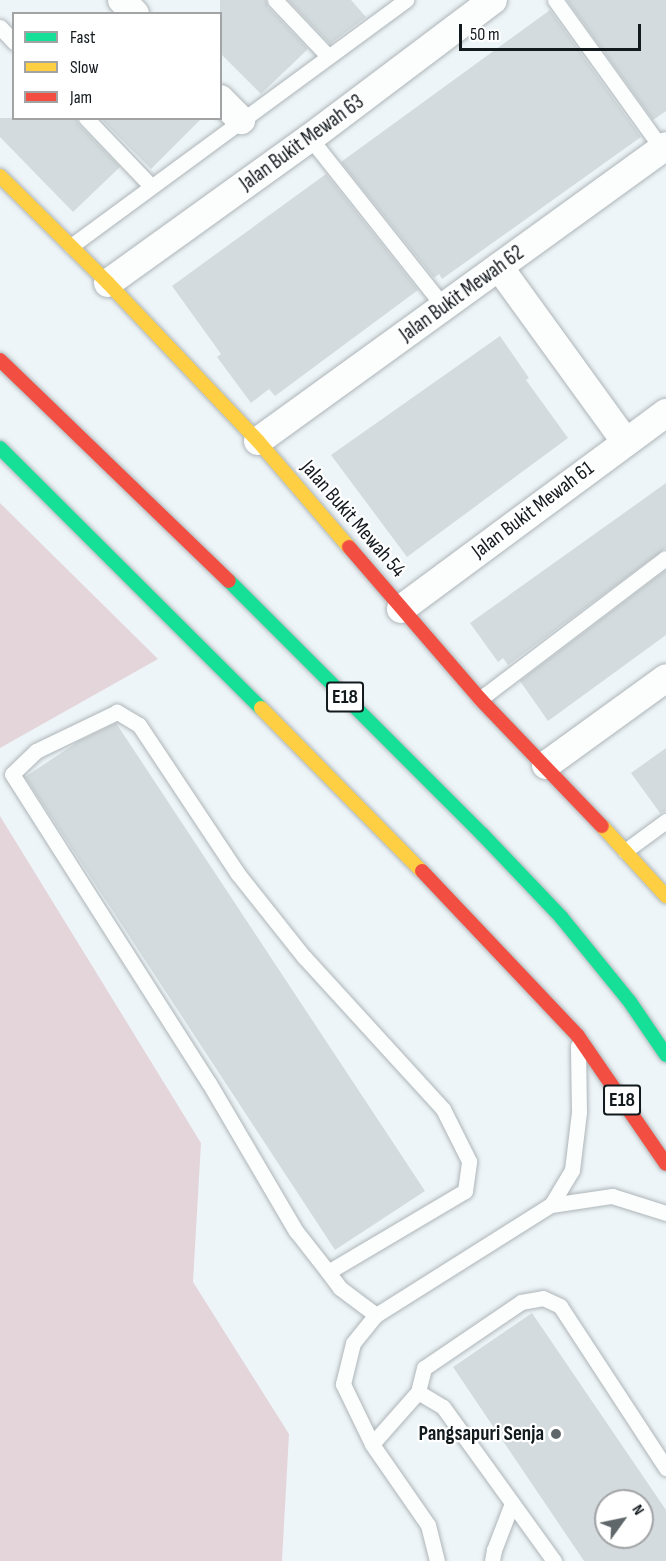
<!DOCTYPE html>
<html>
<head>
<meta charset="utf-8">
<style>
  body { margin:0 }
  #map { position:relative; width:666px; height:1561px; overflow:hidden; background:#eef5f8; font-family:"Sofia Sans Condensed",sans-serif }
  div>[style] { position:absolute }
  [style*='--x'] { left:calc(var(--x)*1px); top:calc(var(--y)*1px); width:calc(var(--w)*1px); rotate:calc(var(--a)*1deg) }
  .green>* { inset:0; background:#e4d5da }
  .building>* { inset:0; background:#d4dbde }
  .roads { filter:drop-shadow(0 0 2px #aeb5b8) drop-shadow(0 0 2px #aeb5b8) }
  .lane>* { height:15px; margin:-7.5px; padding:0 7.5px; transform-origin:7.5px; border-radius:7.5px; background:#fcfefe }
  .street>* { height:28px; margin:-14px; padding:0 14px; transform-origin:14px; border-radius:14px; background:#fcfefe }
  .fast>* { height:14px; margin:-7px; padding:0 7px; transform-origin:7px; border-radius:7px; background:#16e098 }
  .slow>* { height:14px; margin:-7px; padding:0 7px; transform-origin:7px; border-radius:7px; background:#ffcf43 }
  .jam>* { height:14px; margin:-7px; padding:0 7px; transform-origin:7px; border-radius:7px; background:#f24e42 }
  .dots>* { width:16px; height:16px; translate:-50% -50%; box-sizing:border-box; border:3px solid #fff; border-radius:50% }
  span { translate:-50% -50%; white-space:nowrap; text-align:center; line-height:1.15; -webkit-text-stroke:4.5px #fff; paint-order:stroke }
  .shield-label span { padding:2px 4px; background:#fff; border:2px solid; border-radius:4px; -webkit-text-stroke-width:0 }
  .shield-label { font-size:20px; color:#131a1e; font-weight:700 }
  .street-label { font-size:21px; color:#131a1e }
  .poi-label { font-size:21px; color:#131a1e; font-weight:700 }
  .right { translate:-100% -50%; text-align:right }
  .legend { position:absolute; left:12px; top:12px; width:210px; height:108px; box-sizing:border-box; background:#fff; border:2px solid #a1a3a5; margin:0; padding:8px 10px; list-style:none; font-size:18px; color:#131a1e }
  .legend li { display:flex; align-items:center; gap:12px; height:30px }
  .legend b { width:30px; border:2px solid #a1a3a5 }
  .north { position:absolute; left:594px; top:1489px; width:60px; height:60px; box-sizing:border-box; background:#fff; border:2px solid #a1a3a5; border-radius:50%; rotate:57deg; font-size:16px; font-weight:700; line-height:24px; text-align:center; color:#131a1e }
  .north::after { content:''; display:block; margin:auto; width:21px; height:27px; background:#60676a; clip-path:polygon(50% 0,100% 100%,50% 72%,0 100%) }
  .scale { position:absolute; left:459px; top:24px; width:182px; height:27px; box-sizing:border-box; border:3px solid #131a1e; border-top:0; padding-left:8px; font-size:18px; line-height:21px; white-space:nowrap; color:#131a1e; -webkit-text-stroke:4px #fff; paint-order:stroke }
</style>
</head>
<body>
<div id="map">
  <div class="green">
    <div style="clip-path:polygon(0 503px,158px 659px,0 748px)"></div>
    <div style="clip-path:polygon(0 816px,201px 1143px,193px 1282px,289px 1434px,282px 1561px,0 1561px)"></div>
  </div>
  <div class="building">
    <div style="clip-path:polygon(220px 0,266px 0,268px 7px,308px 49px,261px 94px,220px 53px)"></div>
    <div style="clip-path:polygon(288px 0,351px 0,366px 17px,330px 44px)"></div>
    <div style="clip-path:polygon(567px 0,666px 0,666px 111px,653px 120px)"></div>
    <div style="clip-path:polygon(550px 10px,641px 137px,442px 279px,439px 274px,434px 278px,341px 162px)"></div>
    <div style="clip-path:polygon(0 118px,76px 118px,79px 125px,120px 167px,73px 212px,0 137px)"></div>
    <div style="clip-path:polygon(100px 118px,202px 118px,151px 169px)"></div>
    <div style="clip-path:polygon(326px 174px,418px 290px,275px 396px,269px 389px,251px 403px,217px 357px,221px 354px,172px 286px)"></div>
    <div style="clip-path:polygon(500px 336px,529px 378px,526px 380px,568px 438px,407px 557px,331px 455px)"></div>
    <div style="clip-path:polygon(666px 483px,666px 548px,508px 665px,503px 658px,498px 662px,470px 623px)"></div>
    <div style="clip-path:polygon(666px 570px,666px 635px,548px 721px,520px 681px)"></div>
    <div style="clip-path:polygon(116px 723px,425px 1191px,335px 1250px,25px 777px,79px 741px)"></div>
    <div style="clip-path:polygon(666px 748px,666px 811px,660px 813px,631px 773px)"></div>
    <div style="clip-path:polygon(evenodd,532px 1313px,666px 1510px,666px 1561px,584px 1561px,453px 1367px,532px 1313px,606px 1501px,642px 1501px,642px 1537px,606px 1537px,606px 1501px)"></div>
  </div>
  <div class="roads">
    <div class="lane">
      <div style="--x:275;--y:0;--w:77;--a:46.6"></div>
      <div style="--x:555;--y:0;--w:183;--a:54.3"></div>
      <div style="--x:0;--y:27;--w:21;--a:47"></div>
      <div style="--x:86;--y:118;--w:94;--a:46.3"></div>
      <div style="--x:310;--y:138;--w:216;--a:51.6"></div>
      <div style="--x:71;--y:246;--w:416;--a:-36.3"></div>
      <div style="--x:480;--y:699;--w:233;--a:-37.2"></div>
      <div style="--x:625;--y:851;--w:51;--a:-36.2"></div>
      <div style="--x:551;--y:1205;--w:41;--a:-59"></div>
      <div style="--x:572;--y:1170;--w:58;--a:-83.1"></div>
      <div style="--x:579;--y:1112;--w:66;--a:-90.9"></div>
      <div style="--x:328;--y:1272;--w:159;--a:-30.6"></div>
      <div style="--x:465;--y:1191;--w:30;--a:-82"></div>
      <div style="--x:469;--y:1161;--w:58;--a:-116.6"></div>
      <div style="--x:443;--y:1109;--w:206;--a:-132.4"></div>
      <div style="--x:304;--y:957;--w:106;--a:-128.5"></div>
      <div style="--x:238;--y:874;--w:179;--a:-123.6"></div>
      <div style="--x:139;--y:725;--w:26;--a:-149"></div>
      <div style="--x:117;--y:712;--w:90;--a:154.3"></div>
      <div style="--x:36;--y:751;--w:33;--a:136"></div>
      <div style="--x:12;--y:774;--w:366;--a:57.5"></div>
      <div style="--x:209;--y:1083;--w:172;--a:59.6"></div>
      <div style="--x:296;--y:1231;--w:52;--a:52"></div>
      <div style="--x:328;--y:1272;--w:20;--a:53"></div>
      <div style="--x:340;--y:1288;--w:45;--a:36.9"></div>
      <div style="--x:418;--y:1392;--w:29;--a:31"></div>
      <div style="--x:443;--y:1407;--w:190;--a:54.2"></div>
      <div style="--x:372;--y:1444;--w:69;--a:-48.5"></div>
      <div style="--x:418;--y:1392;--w:25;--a:-76"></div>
      <div style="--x:424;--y:1368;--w:117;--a:-34.2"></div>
      <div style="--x:521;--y:1302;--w:22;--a:-10"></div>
      <div style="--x:543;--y:1298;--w:19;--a:25"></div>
      <div style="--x:560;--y:1306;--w:194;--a:56.8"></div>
      <div style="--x:437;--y:1561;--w:37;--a:-104"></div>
      <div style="--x:428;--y:1525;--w:98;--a:-124.7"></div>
      <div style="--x:372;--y:1444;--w:67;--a:-115.8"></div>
      <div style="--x:343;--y:1384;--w:42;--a:-76.3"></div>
      <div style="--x:353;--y:1343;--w:36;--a:-51"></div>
      <div style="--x:376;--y:1315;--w:207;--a:-32.2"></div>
      <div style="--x:551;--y:1205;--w:62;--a:-8.4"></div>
      <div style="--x:612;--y:1196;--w:57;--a:17.5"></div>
      <div style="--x:492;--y:1561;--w:11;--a:-80"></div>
      <div style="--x:494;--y:1550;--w:50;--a:-69"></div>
    </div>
    <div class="street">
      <div style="--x:122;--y:0;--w:19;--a:47"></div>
      <div style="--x:220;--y:99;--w:30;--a:45"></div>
      <div style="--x:499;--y:267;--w:215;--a:54.1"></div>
      <div style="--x:108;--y:283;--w:249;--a:-35.7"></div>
      <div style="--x:310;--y:138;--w:229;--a:-37"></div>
      <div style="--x:258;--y:441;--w:503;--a:-35.87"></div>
      <div style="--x:401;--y:609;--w:330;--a:-36.5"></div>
      <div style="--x:546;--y:765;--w:148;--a:-35.9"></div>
    </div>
    <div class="fast">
      <div style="--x:0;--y:448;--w:368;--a:44.9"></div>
      <div style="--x:229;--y:581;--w:359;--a:45"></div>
      <div style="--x:483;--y:835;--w:113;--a:46.4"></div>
      <div style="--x:561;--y:917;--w:109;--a:50.9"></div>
      <div style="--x:630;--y:1002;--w:64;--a:55.8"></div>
    </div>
    <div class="slow">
      <div style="--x:0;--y:176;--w:152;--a:44.7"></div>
      <div style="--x:108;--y:283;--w:218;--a:46.5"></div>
      <div style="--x:258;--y:441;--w:140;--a:49.4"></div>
      <div style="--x:261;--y:708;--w:229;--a:45.4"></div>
      <div style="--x:602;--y:826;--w:95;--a:47.6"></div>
    </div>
    <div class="jam">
      <div style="--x:0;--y:360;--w:318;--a:44"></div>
      <div style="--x:349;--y:547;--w:201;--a:49.2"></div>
      <div style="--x:480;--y:699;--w:176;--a:46.2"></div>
      <div style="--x:422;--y:871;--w:227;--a:46.6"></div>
      <div style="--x:578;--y:1036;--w:155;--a:55.5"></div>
    </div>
  </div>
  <div class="dots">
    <div style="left:556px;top:1434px;background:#60676a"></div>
  </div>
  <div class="shield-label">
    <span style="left:345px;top:697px">E18</span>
    <span style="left:622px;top:1100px">E18</span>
  </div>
  <div class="street-label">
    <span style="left:302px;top:143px;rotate:-36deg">Jalan Bukit Mewah 63</span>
    <span style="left:462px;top:294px;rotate:-36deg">Jalan Bukit Mewah 62</span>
    <span style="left:533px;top:510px;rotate:-37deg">Jalan Bukit Mewah 61</span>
    <span style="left:353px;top:519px;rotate:49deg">Jalan Bukit Mewah 54</span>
  </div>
  <div class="poi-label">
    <span class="right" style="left:544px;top:1434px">Pangsapuri Senja</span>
  </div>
  <ul class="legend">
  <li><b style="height:8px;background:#16e098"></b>Fast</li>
  <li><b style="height:8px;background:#ffcf43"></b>Slow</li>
  <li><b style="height:8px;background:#f24e42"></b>Jam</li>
  </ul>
  <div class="north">N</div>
  <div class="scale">50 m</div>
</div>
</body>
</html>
